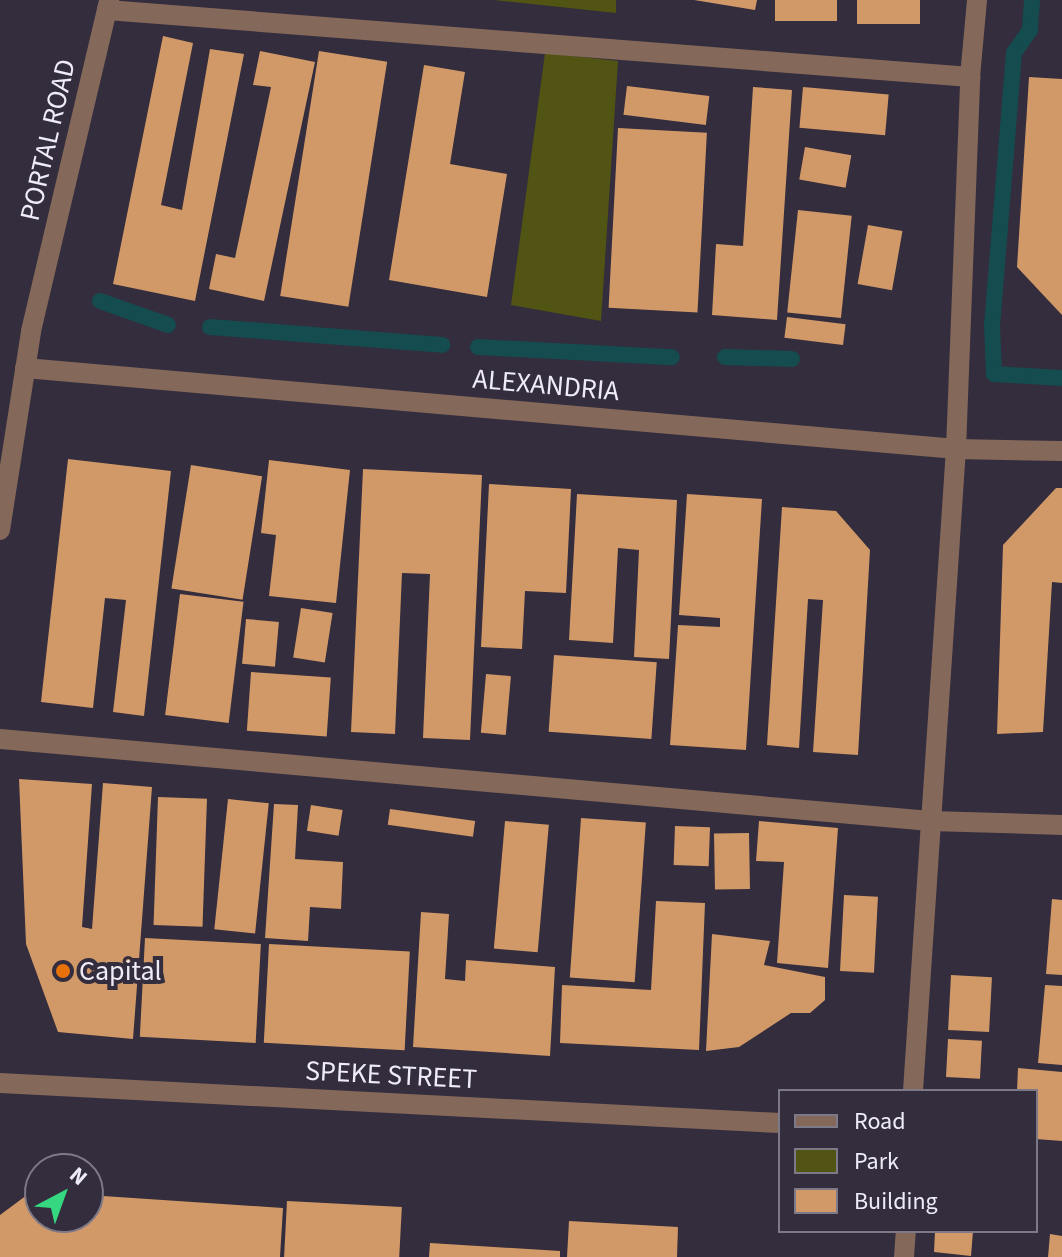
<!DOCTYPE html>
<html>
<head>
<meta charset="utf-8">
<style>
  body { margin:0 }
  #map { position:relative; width:1062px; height:1257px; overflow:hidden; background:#332d3d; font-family:"Source Sans 3",sans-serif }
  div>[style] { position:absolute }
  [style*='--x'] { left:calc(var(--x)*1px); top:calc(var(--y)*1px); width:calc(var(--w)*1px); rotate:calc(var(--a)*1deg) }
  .green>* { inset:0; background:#515412 }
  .stream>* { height:16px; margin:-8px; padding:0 8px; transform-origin:8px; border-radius:8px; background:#154c4f }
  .building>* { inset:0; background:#d29968; transform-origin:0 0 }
  .minor>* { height:20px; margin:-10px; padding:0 10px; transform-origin:10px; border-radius:10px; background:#84685a }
  .dots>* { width:22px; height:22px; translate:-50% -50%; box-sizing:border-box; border:4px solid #332d3d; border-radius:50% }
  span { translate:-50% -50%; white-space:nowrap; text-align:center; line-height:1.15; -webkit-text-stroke:8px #332d3d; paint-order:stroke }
  .street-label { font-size:28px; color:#efecf7 }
  .poi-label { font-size:28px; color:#efecf7 }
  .left { translate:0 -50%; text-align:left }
  .legend { position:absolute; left:778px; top:1089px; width:260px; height:144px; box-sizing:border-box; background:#332d3d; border:2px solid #7e7987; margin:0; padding:10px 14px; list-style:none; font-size:24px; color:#efecf7 }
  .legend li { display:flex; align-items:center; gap:16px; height:40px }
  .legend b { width:40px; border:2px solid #7e7987 }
  .north { position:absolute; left:24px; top:1153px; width:80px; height:80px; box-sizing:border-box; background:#332d3d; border:2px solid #7e7987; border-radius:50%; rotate:41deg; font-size:22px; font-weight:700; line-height:32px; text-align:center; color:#efecf7 }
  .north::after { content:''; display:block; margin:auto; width:28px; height:36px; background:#35d881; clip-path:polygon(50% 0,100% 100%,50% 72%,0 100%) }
</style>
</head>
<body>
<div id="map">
  <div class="green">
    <div style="clip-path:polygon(494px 0,616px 0,616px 13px)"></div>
    <div style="clip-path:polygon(545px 53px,618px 61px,601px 321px,511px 305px)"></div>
  </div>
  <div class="stream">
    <div style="--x:1032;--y:0;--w:30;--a:94"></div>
    <div style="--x:1030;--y:30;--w:28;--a:125"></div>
    <div style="--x:1014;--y:53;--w:272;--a:94.6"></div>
    <div style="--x:992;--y:324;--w:50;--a:87.7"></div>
    <div style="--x:994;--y:374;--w:68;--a:3.4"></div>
    <div style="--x:100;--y:301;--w:72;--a:19.4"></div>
    <div style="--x:210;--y:327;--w:233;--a:4.4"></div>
    <div style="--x:478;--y:347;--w:194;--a:3"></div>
    <div style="--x:725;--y:357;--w:67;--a:1.7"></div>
  </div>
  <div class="building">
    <div style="clip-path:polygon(694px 0,757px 0,755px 10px)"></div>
    <div style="left:775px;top:0;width:62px;height:21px"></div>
    <div style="left:857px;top:0;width:63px;height:24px"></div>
    <div style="clip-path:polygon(163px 36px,193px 43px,161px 205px,182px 210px,210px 49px,244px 54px,195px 301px,113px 284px)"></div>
    <div style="clip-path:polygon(260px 51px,315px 62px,264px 301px,209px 289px,216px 254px,235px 258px,271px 87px,253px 85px)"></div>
    <div style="left:319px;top:51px;width:69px;height:248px;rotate:9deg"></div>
    <div style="clip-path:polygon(424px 65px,465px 72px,450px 164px,507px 174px,487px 297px,389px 280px)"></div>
    <div style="clip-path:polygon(1029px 77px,1062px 79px,1062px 315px,1017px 267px)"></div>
    <div style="left:627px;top:86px;width:83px;height:29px;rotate:7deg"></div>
    <div style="clip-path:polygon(753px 87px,792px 90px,777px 320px,712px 315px,716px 244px,743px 246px)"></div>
    <div style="left:803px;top:87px;width:86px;height:41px;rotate:5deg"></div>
    <div style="left:618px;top:128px;width:89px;height:180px;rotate:3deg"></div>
    <div style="left:805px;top:147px;width:47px;height:33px;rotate:10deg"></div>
    <div style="left:798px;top:210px;width:54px;height:103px;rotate:6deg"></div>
    <div style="left:868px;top:225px;width:35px;height:60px;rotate:10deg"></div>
    <div style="left:787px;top:317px;width:59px;height:21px;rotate:7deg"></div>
    <div style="clip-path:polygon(68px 459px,171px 471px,144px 716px,113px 712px,126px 600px,105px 598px,93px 708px,41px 702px)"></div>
    <div style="clip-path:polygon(269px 460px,350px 470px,336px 603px,269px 596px,276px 535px,261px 533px)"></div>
    <div style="left:191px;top:465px;width:72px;height:125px;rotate:9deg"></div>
    <div style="clip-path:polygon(363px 469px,482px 475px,470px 740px,423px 738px,430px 574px,402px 573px,395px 734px,351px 732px)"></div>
    <div style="clip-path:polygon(489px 484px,571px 489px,566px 593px,525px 591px,522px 649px,481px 647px)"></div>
    <div style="clip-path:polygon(1056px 488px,1062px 488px,1062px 583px,1052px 582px,1043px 732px,997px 734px,1003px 545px)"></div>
    <div style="clip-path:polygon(577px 494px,677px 500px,669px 659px,634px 657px,639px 550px,618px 548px,613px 643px,569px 640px)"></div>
    <div style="clip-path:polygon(687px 494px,762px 499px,746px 750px,670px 745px,678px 625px,720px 627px,720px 618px,679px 615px)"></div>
    <div style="clip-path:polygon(782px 507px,836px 511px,870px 550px,858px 755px,813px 752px,823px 600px,808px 599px,799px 748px,767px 745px)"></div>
    <div style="left:180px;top:594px;width:64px;height:122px;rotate:7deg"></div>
    <div style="left:301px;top:608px;width:32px;height:50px;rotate:9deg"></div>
    <div style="left:246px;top:619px;width:33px;height:45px;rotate:5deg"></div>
    <div style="left:554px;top:655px;width:103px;height:77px;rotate:4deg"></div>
    <div style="left:251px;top:672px;width:80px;height:59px;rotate:4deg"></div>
    <div style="left:486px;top:674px;width:25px;height:59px;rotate:5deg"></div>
    <div style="clip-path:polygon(19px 779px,92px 784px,82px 927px,92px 929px,103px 783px,152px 787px,133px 1039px,58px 1032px,26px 944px)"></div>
    <div style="left:158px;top:797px;width:49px;height:128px;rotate:2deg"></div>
    <div style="left:228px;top:799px;width:41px;height:131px;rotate:6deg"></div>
    <div style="clip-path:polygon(274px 804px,298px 805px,295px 859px,343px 862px,341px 909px,310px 907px,308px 941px,265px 938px)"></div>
    <div style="left:311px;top:805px;width:32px;height:26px;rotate:9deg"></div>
    <div style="left:390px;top:809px;width:86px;height:16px;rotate:8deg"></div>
    <div style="left:581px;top:818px;width:65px;height:160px;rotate:4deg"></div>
    <div style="left:505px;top:821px;width:44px;height:128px;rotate:5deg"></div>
    <div style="clip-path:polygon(759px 821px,838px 828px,828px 968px,777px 963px,784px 862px,756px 861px)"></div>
    <div style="left:675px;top:826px;width:35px;height:39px;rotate:2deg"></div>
    <div style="left:749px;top:833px;width:56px;height:35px;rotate:89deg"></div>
    <div style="left:844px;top:895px;width:34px;height:76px;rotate:3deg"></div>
    <div style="clip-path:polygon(1052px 899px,1062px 900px,1062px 975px,1046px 974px)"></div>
    <div style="clip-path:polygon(656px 901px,705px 903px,699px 1050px,560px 1043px,562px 985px,651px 990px)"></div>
    <div style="clip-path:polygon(421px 912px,449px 914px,445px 979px,465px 981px,466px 960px,555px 967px,550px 1056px,413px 1047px)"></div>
    <div style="clip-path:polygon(712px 934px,770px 941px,764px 965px,825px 977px,825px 1000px,810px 1013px,791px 1013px,739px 1047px,706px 1051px)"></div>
    <div style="left:145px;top:938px;width:116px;height:99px;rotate:3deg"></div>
    <div style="left:269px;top:944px;width:141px;height:99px;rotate:3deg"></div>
    <div style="left:951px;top:975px;width:41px;height:55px;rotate:3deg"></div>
    <div style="clip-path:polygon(1045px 985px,1062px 986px,1062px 1065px,1038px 1063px)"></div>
    <div style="left:948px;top:1039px;width:34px;height:38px;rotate:3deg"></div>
    <div style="clip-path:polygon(1018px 1068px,1062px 1072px,1062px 1141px,1036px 1139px,1036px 1091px,1017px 1091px)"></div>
    <div style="clip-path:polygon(31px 1192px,40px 1192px,40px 1217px,88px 1217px,88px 1195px,283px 1208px,280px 1257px,0 1257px,0 1215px)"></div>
    <div style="left:287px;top:1201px;width:115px;height:56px;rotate:3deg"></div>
    <div style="clip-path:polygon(569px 1221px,678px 1227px,677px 1257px,567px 1257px)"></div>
    <div style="clip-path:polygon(935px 1231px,973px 1231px,971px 1256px,934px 1252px)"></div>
    <div style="clip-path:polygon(1050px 1234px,1062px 1236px,1062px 1257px,1048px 1257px)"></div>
    <div style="clip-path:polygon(430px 1243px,560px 1251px,560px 1257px,429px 1257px)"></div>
  </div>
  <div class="minor">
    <div style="--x:107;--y:10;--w:866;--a:4.44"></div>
    <div style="--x:25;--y:368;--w:935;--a:4.97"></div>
    <div style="--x:956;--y:449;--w:106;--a:1.1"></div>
    <div style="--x:0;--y:530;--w:201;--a:-81.1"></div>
    <div style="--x:31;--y:331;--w:340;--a:-76.7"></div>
    <div style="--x:0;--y:739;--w:934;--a:5.04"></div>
    <div style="--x:930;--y:821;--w:132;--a:1.7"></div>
    <div style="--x:0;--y:1083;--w:781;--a:2.94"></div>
    <div style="--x:913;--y:1091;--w:643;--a:-86.17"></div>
    <div style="--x:956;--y:449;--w:372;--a:-87.8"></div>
    <div style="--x:970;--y:77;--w:77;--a:-84.8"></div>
    <div style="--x:904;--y:1257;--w:26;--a:-86"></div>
  </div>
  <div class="dots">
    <div style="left:63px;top:971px;background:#e8710a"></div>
  </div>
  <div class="street-label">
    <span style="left:48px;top:140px;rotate:-77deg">PORTAL ROAD</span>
    <span style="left:546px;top:385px;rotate:5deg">ALEXANDRIA</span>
    <span style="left:391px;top:1075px;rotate:3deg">SPEKE STREET</span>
  </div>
  <div class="poi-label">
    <span class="left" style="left:79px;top:971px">Capital</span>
  </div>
  <ul class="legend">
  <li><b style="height:10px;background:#84685a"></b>Road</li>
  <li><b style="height:22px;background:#515412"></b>Park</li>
  <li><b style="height:22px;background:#d29968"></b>Building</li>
  </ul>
  <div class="north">N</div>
</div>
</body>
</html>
